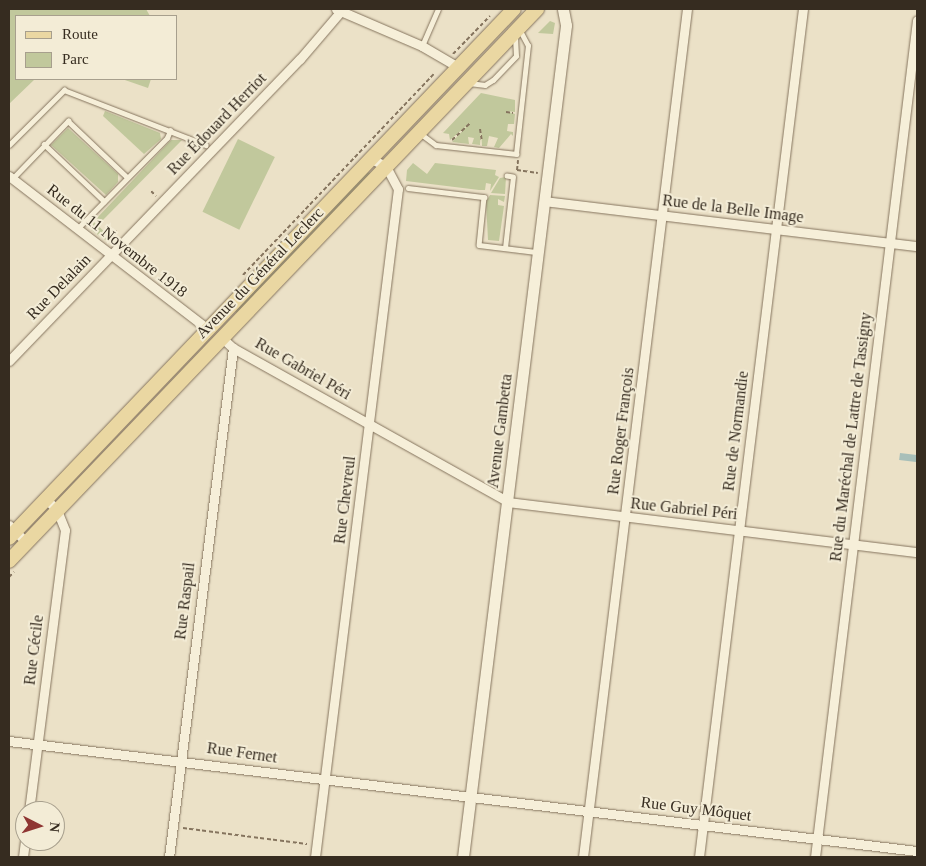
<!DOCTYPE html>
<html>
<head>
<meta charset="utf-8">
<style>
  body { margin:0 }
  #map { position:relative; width:926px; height:866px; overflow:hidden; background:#ebe1c7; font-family:Georgia,serif }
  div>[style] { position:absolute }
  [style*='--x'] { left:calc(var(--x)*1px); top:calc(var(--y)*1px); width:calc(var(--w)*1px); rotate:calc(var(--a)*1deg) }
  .green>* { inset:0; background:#c1c89c; transform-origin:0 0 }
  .water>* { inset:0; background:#a8bfb9; transform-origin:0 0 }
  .path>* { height:2px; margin-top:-1px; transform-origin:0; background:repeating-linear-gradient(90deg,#85745e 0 4px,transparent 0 6.5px) }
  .roads { filter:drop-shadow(0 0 1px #85745e) drop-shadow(0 0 1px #85745e) }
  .service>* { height:4.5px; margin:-2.25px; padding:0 2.25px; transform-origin:2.25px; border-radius:2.25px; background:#f6efd9 }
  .minor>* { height:9px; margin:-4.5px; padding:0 4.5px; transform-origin:4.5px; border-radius:4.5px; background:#f6efd9 }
  .tertiary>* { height:11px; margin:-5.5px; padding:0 5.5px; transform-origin:5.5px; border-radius:5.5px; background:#f6efd9 }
  .primary>* { height:14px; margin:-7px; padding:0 7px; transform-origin:7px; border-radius:7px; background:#ead7a2 }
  span { translate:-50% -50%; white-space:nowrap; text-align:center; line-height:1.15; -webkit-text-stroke:4px #f3ecd6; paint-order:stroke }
  .street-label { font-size:16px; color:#362c20 }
  .frame { position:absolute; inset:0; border:10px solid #362c20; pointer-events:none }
  .legend { position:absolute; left:15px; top:15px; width:162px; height:65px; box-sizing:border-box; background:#f3ecd6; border:1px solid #a79f8d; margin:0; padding:6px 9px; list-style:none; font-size:15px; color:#362c20 }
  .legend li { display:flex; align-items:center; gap:10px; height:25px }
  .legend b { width:25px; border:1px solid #a79f8d }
  .north { position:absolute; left:15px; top:801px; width:50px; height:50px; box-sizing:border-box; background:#f3ecd6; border:1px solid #a79f8d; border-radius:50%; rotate:95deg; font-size:14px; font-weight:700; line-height:20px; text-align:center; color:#362c20 }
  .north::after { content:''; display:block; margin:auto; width:18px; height:22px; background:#8f3633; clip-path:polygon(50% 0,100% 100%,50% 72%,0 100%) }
</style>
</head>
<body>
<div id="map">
  <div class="green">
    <div style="clip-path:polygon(9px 9px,146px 9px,150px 16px,16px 16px,16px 79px,35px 79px,9px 104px)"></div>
    <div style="clip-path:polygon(550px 21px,555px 23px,553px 34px,538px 33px)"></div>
    <div style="clip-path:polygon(122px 79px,151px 79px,148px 88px)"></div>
    <div style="clip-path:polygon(481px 93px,515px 100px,515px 112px,506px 111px,515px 114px,514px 124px,508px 124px,507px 131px,513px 132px,513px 136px,511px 134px,499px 148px,494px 147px,498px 138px,489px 136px,487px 146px,482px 146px,481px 129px,480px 145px,472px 144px,474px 138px,468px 137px,469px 144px,452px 142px,470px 123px,450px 140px,449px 134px,443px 133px)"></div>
    <div style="clip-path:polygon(105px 111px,160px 133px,161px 139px,144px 154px,103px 116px)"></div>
    <div style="clip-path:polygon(68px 128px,118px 174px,118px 182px,106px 195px,51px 145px)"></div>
    <div style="left:238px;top:139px;width:41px;height:81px;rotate:26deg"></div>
    <div style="clip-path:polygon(171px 140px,182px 140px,100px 223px,96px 219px)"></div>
    <div style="clip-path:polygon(413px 163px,427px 174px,435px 163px,496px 170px,495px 175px,499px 177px,490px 191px,491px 184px,486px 183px,485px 190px,479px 190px,406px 181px,407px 170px)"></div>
    <div style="clip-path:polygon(366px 172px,371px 173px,238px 314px,234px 310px)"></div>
    <div style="clip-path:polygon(506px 177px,505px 194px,491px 193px,500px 178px)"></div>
    <div style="clip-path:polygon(490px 195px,505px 196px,504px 202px,498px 199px,498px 205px,504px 206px,499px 241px,488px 240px,486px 202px)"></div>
    <div style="clip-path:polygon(94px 222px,109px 236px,108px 242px,91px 230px)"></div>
  </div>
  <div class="water">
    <div style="left:900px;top:453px;width:17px;height:7px;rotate:7deg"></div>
  </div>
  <div class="path">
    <div style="--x:453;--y:54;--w:53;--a:-45.8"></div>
    <div style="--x:506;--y:112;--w:7;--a:8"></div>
    <div style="--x:480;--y:129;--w:13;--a:81"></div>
    <div style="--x:452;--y:140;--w:25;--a:-43"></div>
    <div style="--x:517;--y:170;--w:21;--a:8"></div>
    <div style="--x:517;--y:170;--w:10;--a:-84"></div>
    <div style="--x:151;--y:191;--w:7;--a:45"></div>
    <div style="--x:110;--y:242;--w:13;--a:-63"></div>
    <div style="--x:243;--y:275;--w:277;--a:-46.5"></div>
    <div style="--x:9;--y:577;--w:7;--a:-45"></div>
    <div style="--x:183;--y:828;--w:125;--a:7.4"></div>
  </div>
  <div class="roads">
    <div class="service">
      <div style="--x:422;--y:46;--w:40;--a:-66.6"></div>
      <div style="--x:469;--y:83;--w:16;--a:7"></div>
      <div style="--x:485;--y:85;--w:9;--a:-32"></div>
      <div style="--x:493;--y:80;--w:33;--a:-46"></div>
      <div style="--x:516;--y:56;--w:20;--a:-93"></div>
      <div style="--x:420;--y:133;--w:20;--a:37"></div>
      <div style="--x:436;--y:145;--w:81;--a:6.4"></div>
      <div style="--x:516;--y:154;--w:109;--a:-83.7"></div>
      <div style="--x:528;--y:46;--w:19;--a:-118"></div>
      <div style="--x:44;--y:144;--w:83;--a:43.5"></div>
      <div style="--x:9;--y:145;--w:78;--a:-45"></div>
      <div style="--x:64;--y:90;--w:152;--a:21.2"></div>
      <div style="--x:12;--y:179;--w:81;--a:-46"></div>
      <div style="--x:68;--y:121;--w:81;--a:43.5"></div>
      <div style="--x:408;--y:188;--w:77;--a:6.8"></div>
      <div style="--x:484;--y:197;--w:48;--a:95.9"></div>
      <div style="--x:479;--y:245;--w:57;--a:7"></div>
      <div style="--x:77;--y:229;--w:128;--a:-45.3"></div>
      <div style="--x:167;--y:138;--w:8;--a:-67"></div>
      <div style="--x:505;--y:248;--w:71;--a:-83.6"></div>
      <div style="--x:513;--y:177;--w:6;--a:-171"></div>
    </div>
    <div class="minor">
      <div style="--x:336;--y:9;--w:94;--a:23.3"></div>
      <div style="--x:422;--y:46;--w:42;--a:30.3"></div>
      <div style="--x:9;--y:176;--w:251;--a:37.6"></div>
      <div style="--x:544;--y:201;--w:376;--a:6.9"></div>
      <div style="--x:222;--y:338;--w:15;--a:42"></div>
      <div style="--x:233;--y:348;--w:315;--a:29.2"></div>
      <div style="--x:508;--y:502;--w:412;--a:7"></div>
      <div style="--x:9;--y:361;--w:419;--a:-46.1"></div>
      <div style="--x:300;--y:59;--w:63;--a:-49.5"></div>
      <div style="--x:9;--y:525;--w:24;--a:45"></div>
      <div style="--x:9;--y:741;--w:915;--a:6.91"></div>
      <div style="--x:29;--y:811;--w:283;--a:-82.7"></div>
      <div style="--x:65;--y:530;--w:22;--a:-112"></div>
      <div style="--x:57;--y:510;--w:16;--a:-135"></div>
      <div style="--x:23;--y:857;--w:16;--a:-83"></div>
      <div style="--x:169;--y:857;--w:513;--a:-82.83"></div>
      <div style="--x:315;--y:857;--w:673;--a:-82.92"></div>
      <div style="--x:398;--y:189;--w:26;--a:-118"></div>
      <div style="--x:386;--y:166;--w:17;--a:-155"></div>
      <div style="--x:583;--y:857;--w:854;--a:-83.01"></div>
      <div style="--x:699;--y:857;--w:854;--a:-83.01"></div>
      <div style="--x:815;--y:857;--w:843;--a:-83.05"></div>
    </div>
    <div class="tertiary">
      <div style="--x:463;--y:857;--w:838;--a:-82.94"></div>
      <div style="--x:566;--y:25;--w:16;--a:-101"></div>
    </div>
    <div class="primary">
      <div style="--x:9;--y:538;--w:731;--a:-46.33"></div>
      <div style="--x:9;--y:561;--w:764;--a:-46.27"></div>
    </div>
  </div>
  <div class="street-label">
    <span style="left:217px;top:124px;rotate:-46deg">Rue Édouard Herriot</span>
    <span style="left:733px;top:209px;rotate:7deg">Rue de la Belle Image</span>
    <span style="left:117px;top:241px;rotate:38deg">Rue du 11 Novembre 1918</span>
    <span style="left:260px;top:273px;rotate:-46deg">Avenue du Général Leclerc</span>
    <span style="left:59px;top:287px;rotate:-46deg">Rue Delalain</span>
    <span style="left:303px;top:369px;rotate:30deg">Rue Gabriel Péri</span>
    <span style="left:500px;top:431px;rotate:-83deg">Avenue Gambetta</span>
    <span style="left:621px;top:431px;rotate:-83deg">Rue Roger François</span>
    <span style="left:736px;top:431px;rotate:-83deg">Rue de Normandie</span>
    <span style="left:851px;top:437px;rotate:-83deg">Rue du Maréchal de Lattre de Tassigny</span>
    <span style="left:345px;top:500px;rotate:-83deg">Rue Chevreul</span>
    <span style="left:684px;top:509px;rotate:6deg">Rue Gabriel Péri</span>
    <span style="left:185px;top:601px;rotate:-83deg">Rue Raspail</span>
    <span style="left:34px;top:650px;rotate:-83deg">Rue Cécile</span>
    <span style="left:242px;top:753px;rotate:8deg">Rue Fernet</span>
    <span style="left:696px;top:809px;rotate:7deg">Rue Guy Môquet</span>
  </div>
  <div class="frame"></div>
  <ul class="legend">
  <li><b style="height:6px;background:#ead7a2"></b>Route</li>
  <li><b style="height:14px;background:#c1c89c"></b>Parc</li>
  </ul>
  <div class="north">N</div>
</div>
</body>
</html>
